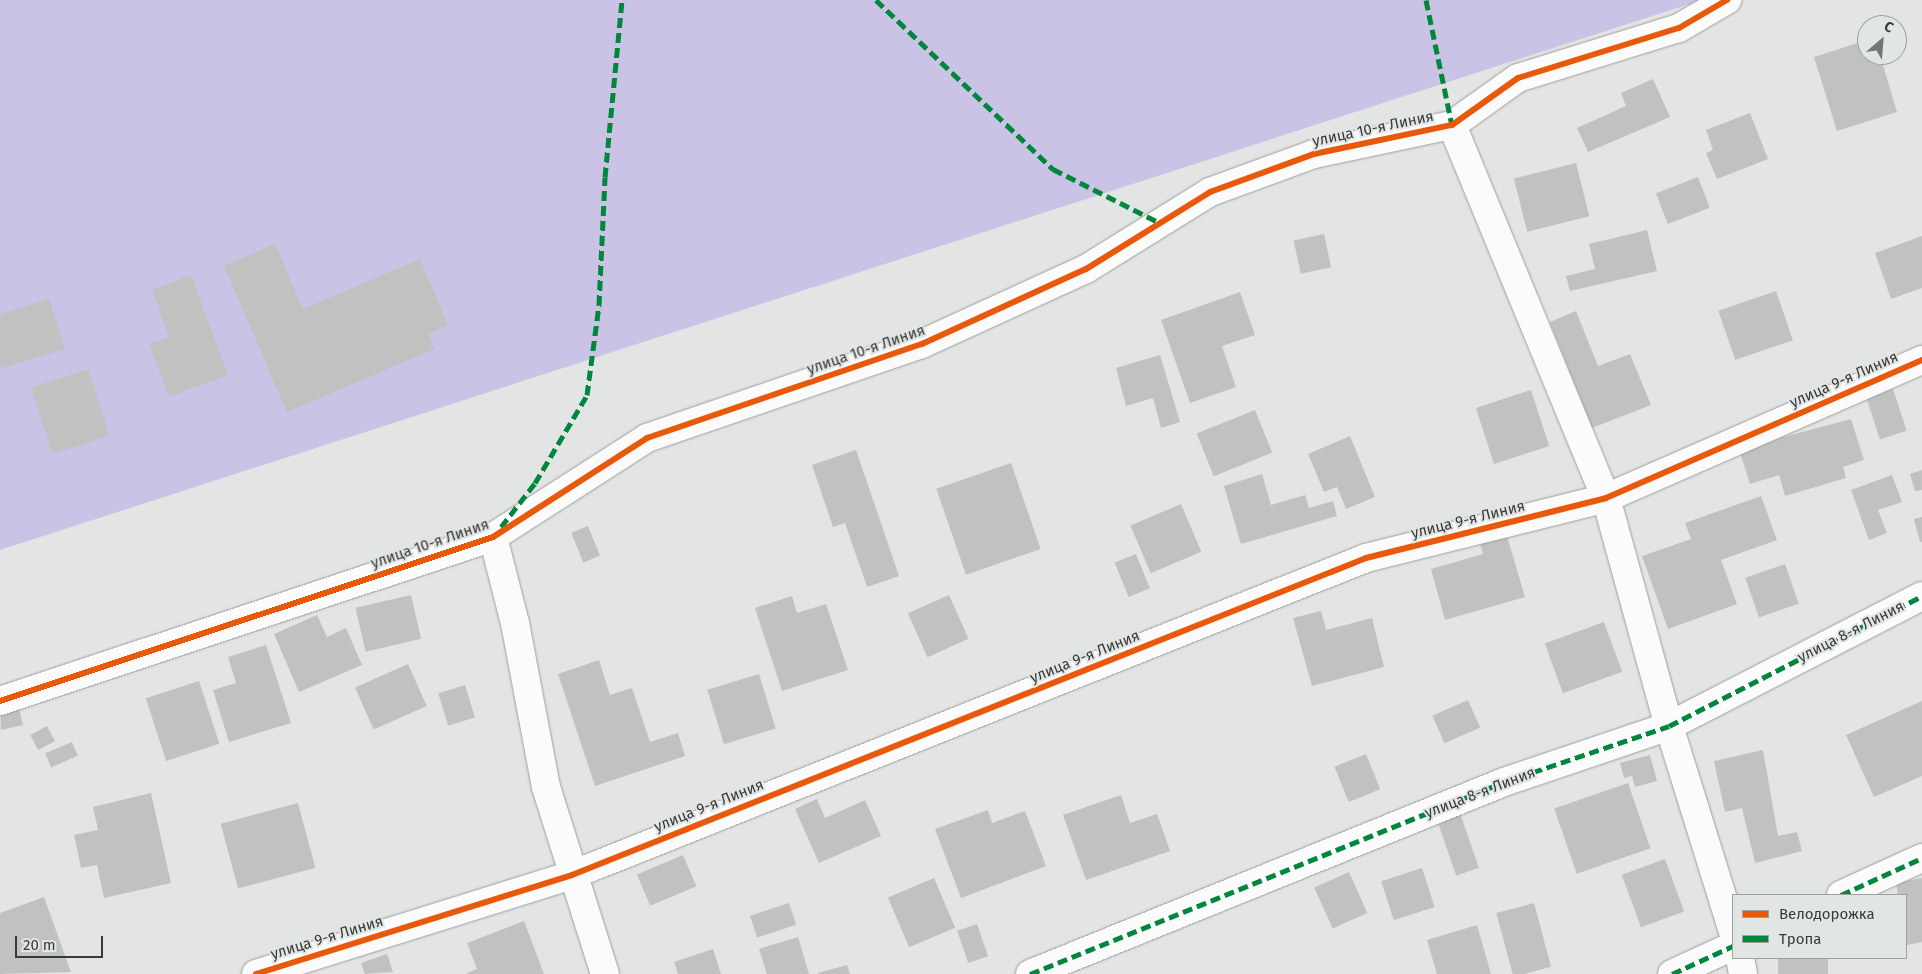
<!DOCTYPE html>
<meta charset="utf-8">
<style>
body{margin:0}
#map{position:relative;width:1922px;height:974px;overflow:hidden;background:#e2e5e4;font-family:"Fira Sans",sans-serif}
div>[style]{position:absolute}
.forest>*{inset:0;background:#cac3e5}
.building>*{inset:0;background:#c0c2c1;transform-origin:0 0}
.roads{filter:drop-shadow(0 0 1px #9d9f9e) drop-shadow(0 0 1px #9d9f9e)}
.minor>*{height:28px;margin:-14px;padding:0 14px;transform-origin:14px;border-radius:14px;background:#fbfbfb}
.quiet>*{height:5px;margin-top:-2.5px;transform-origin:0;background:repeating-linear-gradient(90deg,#00873e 0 10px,transparent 0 15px)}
.cycleway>*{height:6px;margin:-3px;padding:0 3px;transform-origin:3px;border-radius:3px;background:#e8590c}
span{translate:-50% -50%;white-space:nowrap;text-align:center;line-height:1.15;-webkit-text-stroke:4px #e1e6e4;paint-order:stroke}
.street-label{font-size:15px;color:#383939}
.legend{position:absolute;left:1732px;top:894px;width:175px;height:65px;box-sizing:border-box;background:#e1e6e4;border:1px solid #9da1a0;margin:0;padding:6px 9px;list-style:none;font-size:15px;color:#383939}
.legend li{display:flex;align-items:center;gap:10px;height:25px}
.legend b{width:25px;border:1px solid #9da1a0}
.north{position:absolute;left:1857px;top:15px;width:50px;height:50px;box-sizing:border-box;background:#e1e6e4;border:1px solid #9da1a0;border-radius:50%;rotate:27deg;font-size:14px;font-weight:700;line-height:20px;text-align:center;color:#383939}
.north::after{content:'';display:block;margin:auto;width:18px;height:22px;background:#747575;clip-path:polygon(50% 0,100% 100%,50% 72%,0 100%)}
.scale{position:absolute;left:15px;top:936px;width:88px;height:22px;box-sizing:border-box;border:2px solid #383939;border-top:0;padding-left:6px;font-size:15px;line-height:18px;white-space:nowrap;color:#383939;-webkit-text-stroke:4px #e1e6e4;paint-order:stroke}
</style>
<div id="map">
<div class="forest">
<div style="clip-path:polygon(0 0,1702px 0,0 550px)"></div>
</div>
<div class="building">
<div style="clip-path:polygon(1867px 40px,1867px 55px,1880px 55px,1897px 112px,1837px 131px,1814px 57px)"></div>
<div style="clip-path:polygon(1653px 79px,1670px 117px,1588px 152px,1577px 128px,1626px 106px,1621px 93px)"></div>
<div style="clip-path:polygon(1750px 113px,1768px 159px,1717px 179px,1706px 153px,1713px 150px,1706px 130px)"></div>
<div style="left:1576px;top:163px;width:55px;height:64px;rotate:76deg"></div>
<div style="left:1698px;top:177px;width:33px;height:45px;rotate:69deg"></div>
<div style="clip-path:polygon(1647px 230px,1657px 271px,1570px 291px,1566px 276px,1595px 269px,1589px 244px)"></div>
<div style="left:1324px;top:234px;width:34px;height:31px;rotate:78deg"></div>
<div style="clip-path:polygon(1922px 236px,1922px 288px,1891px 299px,1875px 253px)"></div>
<div style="clip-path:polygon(275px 244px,303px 309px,420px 259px,448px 325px,428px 334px,434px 349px,287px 412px,224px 266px)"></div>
<div style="clip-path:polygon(191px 275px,228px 375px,169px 397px,149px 344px,169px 337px,152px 290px)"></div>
<div style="left:1776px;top:291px;width:52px;height:61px;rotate:71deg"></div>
<div style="clip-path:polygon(1240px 292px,1255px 335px,1222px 346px,1236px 387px,1190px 403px,1161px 320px)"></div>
<div style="clip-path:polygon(49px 299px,65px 349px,0 369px,0 314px)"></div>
<div style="clip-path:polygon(1576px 311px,1598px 366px,1630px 354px,1651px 405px,1592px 428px,1550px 322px)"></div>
<div style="clip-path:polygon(1160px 355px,1180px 422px,1161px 428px,1153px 398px,1126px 406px,1116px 368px)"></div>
<div style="left:88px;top:369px;width:70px;height:60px;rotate:72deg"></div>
<div style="left:1893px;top:389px;width:44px;height:28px;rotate:72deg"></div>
<div style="left:1531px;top:390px;width:59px;height:58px;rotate:72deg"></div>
<div style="left:1255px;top:410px;width:46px;height:63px;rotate:68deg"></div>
<div style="clip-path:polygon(1851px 419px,1864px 460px,1843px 467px,1846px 478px,1785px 496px,1779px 475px,1750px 484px,1739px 449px)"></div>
<div style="clip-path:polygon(1350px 436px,1375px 497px,1346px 509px,1337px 487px,1324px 492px,1308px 454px)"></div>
<div style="clip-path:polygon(856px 450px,899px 576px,867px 587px,845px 523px,833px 527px,812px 465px)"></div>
<div style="left:1011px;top:463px;width:91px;height:79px;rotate:71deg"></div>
<div style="clip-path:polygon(1922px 470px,1922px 490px,1915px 491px,1910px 474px)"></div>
<div style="clip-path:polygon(1262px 474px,1271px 505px,1305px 495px,1309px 508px,1333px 501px,1337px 516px,1241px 544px,1224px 486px)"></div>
<div style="clip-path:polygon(1892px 475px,1902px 502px,1878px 510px,1887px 533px,1869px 540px,1851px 490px)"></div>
<div style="clip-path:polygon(1761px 496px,1777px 540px,1721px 560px,1737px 604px,1668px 629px,1642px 556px,1691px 539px,1685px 523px)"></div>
<div style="left:1181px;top:504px;width:52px;height:55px;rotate:67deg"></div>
<div style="clip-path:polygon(1922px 517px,1922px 542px,1920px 542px,1914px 519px)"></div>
<div style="left:588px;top:526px;width:32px;height:18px;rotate:68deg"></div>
<div style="clip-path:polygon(1507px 536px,1525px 597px,1445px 620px,1431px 569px,1483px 554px,1480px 544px)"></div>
<div style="left:1136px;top:554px;width:37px;height:23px;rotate:68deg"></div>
<div style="left:1785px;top:564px;width:42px;height:42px;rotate:71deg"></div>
<div style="left:411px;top:595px;width:45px;height:57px;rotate:77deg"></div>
<div style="left:949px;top:595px;width:48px;height:45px;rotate:66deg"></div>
<div style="clip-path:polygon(792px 596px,797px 613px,826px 604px,848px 670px,782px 691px,755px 608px)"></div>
<div style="clip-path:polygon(1321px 611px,1326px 630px,1372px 618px,1384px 667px,1312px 686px,1293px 618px)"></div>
<div style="clip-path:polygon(317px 615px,327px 637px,346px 628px,362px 665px,299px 692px,274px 634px)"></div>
<div style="left:1604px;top:622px;width:53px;height:63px;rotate:70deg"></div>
<div style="clip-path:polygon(266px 645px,291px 723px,229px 742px,213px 690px,236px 683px,228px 657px)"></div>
<div style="clip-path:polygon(599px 660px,610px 695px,632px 688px,650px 742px,678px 733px,685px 756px,595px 786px,558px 674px)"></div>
<div style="left:408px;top:664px;width:46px;height:58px;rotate:66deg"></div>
<div style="left:759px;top:674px;width:57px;height:54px;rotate:73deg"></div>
<div style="left:199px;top:681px;width:66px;height:56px;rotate:72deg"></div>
<div style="left:465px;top:685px;width:34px;height:28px;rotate:73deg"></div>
<div style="left:1468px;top:700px;width:30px;height:39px;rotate:66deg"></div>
<div style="clip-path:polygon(1922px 701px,1922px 776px,1874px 797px,1846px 735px)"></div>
<div style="clip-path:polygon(18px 704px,23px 725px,1px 730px,0 709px)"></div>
<div style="left:47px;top:726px;width:17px;height:19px;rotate:62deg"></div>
<div style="left:72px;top:742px;width:15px;height:29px;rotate:67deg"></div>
<div style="clip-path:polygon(1763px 750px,1778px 836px,1797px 832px,1802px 851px,1755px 863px,1742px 808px,1725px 812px,1714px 761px)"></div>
<div style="left:1366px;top:754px;width:38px;height:34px;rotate:68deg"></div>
<div style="clip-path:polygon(1650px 755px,1657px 781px,1635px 787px,1632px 776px,1624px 778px,1620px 763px)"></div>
<div style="left:1628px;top:783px;width:69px;height:78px;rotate:71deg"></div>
<div style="clip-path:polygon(151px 793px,171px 883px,104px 898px,97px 865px,81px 868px,74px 835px,98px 830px,93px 807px)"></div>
<div style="clip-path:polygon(1121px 795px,1130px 823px,1157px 814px,1170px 851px,1086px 880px,1063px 815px)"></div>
<div style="clip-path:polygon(817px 799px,825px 818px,865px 800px,881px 836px,819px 863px,795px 809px)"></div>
<div style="left:298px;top:803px;width:67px;height:80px;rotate:75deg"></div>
<div style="clip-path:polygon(988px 810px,992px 823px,1025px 811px,1046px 866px,961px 898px,935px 829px)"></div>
<div style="left:1460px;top:813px;width:58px;height:24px;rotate:71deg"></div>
<div style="left:683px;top:855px;width:34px;height:50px;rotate:67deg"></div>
<div style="left:1665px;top:859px;width:56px;height:46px;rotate:70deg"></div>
<div style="left:1422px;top:868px;width:41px;height:43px;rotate:72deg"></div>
<div style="left:1349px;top:872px;width:45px;height:38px;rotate:66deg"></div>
<div style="left:934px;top:878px;width:54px;height:50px;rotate:67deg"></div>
<div style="clip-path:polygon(1922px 878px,1922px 942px,1907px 945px,1906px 895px,1898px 895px,1896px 883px)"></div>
<div style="clip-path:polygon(44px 897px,71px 972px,0 974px,0 913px)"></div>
<div style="left:789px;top:903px;width:23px;height:41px;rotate:72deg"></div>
<div style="left:1534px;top:903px;width:66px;height:39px;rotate:75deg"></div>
<div style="clip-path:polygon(524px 921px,544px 974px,465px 974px,477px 969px,467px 943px)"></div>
<div style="left:977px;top:924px;width:34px;height:21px;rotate:71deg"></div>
<div style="clip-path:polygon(1477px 925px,1491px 974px,1437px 974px,1427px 940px)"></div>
<div style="clip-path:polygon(798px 937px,809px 974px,767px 974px,759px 949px)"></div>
<div style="clip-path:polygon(713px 949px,721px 974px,678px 974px,674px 962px)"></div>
<div style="clip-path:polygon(387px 954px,393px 972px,365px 974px,361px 963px)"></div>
<div style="left:1778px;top:958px;width:50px;height:16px"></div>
<div style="clip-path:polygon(847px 965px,850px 974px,818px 974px,818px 973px)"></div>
</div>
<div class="roads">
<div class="minor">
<div style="left:1452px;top:125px;width:404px;rotate:67.6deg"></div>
<div style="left:1606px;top:498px;width:237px;rotate:74.6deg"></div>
<div style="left:1669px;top:726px;width:215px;rotate:72.7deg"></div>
<div style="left:493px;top:537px;width:89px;rotate:75.7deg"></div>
<div style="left:515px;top:623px;width:167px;rotate:79.3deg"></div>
<div style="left:546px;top:787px;width:196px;rotate:72.5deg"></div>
<div style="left:0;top:701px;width:520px;rotate:-18.4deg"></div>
<div style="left:493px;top:537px;width:183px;rotate:-32.7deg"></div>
<div style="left:647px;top:438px;width:291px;rotate:-18.9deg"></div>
<div style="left:922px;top:344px;width:180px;rotate:-24.6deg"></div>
<div style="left:1086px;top:269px;width:146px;rotate:-31.8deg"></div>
<div style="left:1210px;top:192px;width:111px;rotate:-20.1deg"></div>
<div style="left:1314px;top:154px;width:141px;rotate:-11.9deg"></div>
<div style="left:1452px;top:125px;width:81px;rotate:-35.5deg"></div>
<div style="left:1518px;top:78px;width:169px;rotate:-17.3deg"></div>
<div style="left:1679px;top:28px;width:56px;rotate:-30.3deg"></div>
<div style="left:1841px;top:895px;width:89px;rotate:-24.6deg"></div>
<div style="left:1740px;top:958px;width:16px;rotate:79deg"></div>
<div style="left:256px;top:974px;width:331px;rotate:-17.4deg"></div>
<div style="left:572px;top:875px;width:855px;rotate:-21.76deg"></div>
<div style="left:1366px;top:558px;width:247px;rotate:-14deg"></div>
<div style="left:1606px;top:498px;width:345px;rotate:-23.6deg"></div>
<div style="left:1030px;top:974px;width:511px;rotate:-22.05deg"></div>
<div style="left:1504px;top:782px;width:174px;rotate:-18.7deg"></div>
<div style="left:1669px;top:726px;width:284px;rotate:-27.2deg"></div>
<div style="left:1672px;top:974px;width:67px;rotate:-24.7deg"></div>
</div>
</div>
<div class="quiet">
<div style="left:876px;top:0;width:245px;rotate:43.7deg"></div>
<div style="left:1053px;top:169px;width:120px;rotate:26.8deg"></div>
<div style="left:1426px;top:0;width:128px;rotate:78.3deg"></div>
<div style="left:501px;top:527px;width:56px;rotate:-52.3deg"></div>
<div style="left:535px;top:483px;width:102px;rotate:-59.4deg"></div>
<div style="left:587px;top:395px;width:91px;rotate:-82.4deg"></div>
<div style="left:599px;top:305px;width:128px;rotate:-87.3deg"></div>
<div style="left:605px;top:177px;width:178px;rotate:-84.5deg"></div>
<div style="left:1841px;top:895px;width:89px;rotate:-24.6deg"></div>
<div style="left:1030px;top:974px;width:511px;rotate:-22.05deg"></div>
<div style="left:1504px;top:782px;width:174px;rotate:-18.7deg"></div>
<div style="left:1669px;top:726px;width:284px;rotate:-27.2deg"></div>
<div style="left:1672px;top:974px;width:67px;rotate:-24.7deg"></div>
</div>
<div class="cycleway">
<div style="left:0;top:701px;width:520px;rotate:-18.4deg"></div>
<div style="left:493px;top:537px;width:183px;rotate:-32.7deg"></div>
<div style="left:647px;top:438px;width:291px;rotate:-18.9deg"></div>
<div style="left:922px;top:344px;width:180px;rotate:-24.6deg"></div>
<div style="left:1086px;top:269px;width:146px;rotate:-31.8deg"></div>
<div style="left:1210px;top:192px;width:111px;rotate:-20.1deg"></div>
<div style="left:1314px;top:154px;width:141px;rotate:-11.9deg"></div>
<div style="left:1452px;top:125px;width:81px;rotate:-35.5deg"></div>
<div style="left:1518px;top:78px;width:169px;rotate:-17.3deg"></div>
<div style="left:1679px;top:28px;width:56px;rotate:-30.3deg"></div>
<div style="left:256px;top:974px;width:331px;rotate:-17.4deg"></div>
<div style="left:572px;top:875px;width:855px;rotate:-21.76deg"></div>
<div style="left:1366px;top:558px;width:247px;rotate:-14deg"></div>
<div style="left:1606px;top:498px;width:345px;rotate:-23.6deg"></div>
</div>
<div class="street-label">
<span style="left:1373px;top:129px;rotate:-12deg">улица 10-я Линия</span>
<span style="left:866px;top:350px;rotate:-19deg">улица 10-я Линия</span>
<span style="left:1844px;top:380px;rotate:-24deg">улица 9-я Линия</span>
<span style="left:1468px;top:520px;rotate:-14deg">улица 9-я Линия</span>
<span style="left:430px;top:544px;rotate:-19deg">улица 10-я Линия</span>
<span style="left:1851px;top:632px;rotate:-27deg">улица 8-я Линия</span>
<span style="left:1085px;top:657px;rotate:-22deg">улица 9-я Линия</span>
<span style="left:1480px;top:793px;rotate:-21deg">улица 8-я Линия</span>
<span style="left:709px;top:806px;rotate:-22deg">улица 9-я Линия</span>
<span style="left:327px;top:938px;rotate:-17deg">улица 9-я Линия</span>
</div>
<ul class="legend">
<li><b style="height:6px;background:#e8590c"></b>Велодорожка</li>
<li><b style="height:6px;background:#00873e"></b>Тропа</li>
</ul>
<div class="north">С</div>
<div class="scale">20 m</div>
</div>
